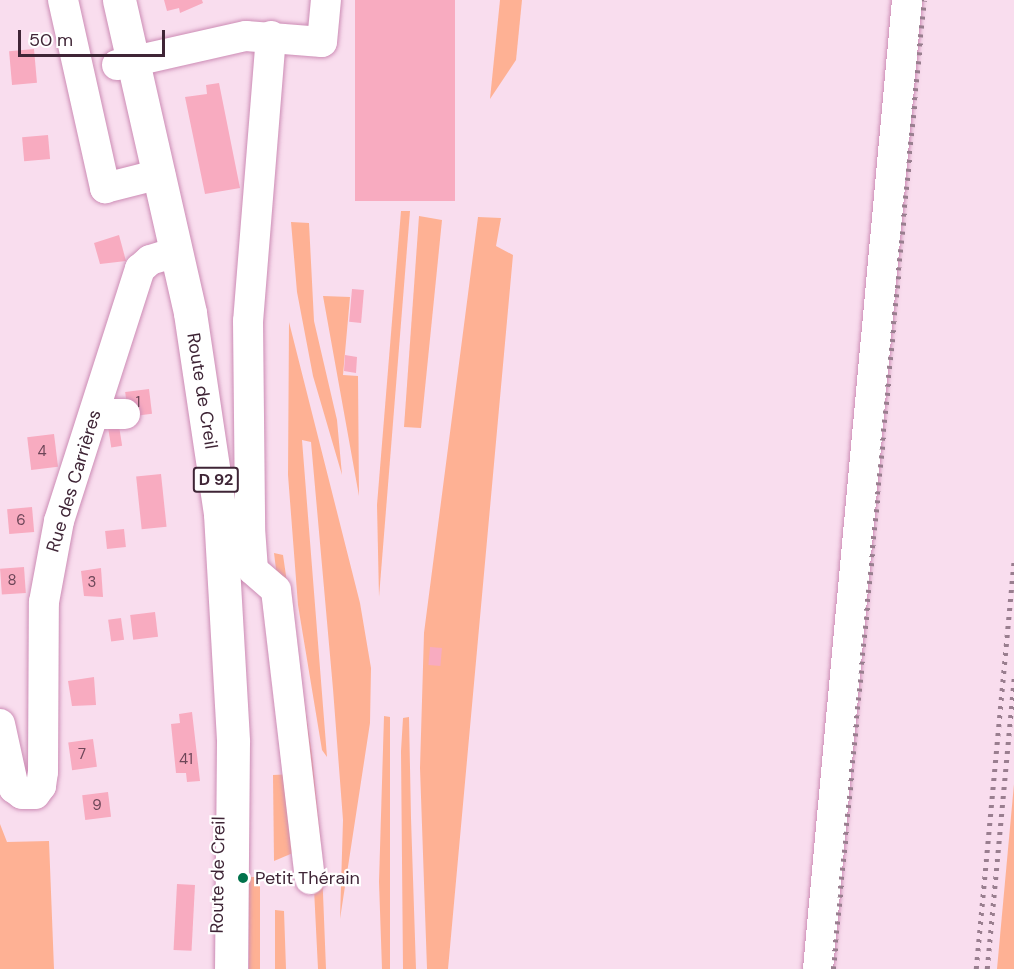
<!DOCTYPE html>
<meta charset="utf-8">
<style>
body{margin:0}
#map{position:relative;width:1014px;height:969px;overflow:hidden;background:#f9ddee;font-family:"DM Sans",sans-serif}
div>[style]{position:absolute}
.green>*{inset:0;background:#feb194;transform-origin:0 0}
.building>*{inset:0;background:#f8abc0;transform-origin:0 0}
.roads{filter:drop-shadow(0 0 2px #cc8cb5) drop-shadow(0 0 2px #cc8cb5)}
.minor>*{height:30px;margin:-15px;padding:0 15px;transform-origin:15px;border-radius:15px;background:#fff}
.major>*{height:33px;margin:-16.5px;padding:0 16.5px;transform-origin:16.5px;border-radius:16.5px;background:#fff}
.rail>*{height:4.5px;margin-top:-2.25px;transform-origin:0;background:repeating-linear-gradient(90deg,#997e8f 0 3px,transparent 0 9px)}
.dots>*{width:16px;height:16px;translate:-50% -50%;box-sizing:border-box;border:3px solid #fff;border-radius:50%}
span{translate:-50% -50%;white-space:nowrap;text-align:center;line-height:1.15;-webkit-text-stroke:4.5px #fff;paint-order:stroke}
.number-label{font-size:15px;color:#6d4658}
.number-label span{-webkit-text-stroke-width:0}
.shield-label span{padding:2px 4px;background:#fff;border:2px solid;border-radius:4px;-webkit-text-stroke-width:0}
.shield-label{font-size:16px;color:#3f2536;font-weight:700}
.street-label{font-size:18px;color:#3f2536}
.poi-label{font-size:18px;color:#3f2536}
.left{translate:0 -50%;text-align:left}
.scale{position:absolute;left:18px;top:30px;width:147px;height:27px;box-sizing:border-box;border:3px solid #3f2536;border-top:0;padding-left:8px;font-size:18px;line-height:21px;white-space:nowrap;color:#3f2536;-webkit-text-stroke:4px #fff;paint-order:stroke}
</style>
<div id="map">
<div class="green">
<div style="clip-path:polygon(500px 0,522px 0,516px 60px,490px 99px)"></div>
<div style="clip-path:polygon(401px 211px,410px 211px,379px 597px,377px 505px)"></div>
<div style="clip-path:polygon(419px 216px,442px 220px,421px 428px,404px 427px)"></div>
<div style="clip-path:polygon(478px 217px,501px 218px,496px 246px,513px 255px,448px 969px,427px 969px,420px 768px,424px 633px)"></div>
<div style="clip-path:polygon(291px 222px,309px 223px,314px 321px,337px 420px,342px 475px,313px 376px,297px 292px)"></div>
<div style="clip-path:polygon(323px 296px,350px 297px,343px 375px,358px 376px,359px 496px)"></div>
<div style="clip-path:polygon(289px 322px,360px 603px,371px 668px,370px 723px,340px 919px,343px 820px,333px 689px,311px 442px,302px 440px,327px 757px,322px 750px,298px 605px,288px 475px)"></div>
<div style="clip-path:polygon(274px 553px,283px 555px,312px 755px,321px 843px,326px 969px,318px 969px,313px 869px)"></div>
<div style="clip-path:polygon(384px 716px,390px 717px,390px 969px,382px 969px,379px 882px)"></div>
<div style="clip-path:polygon(409px 717px,411px 818px,416px 969px,403px 969px,401px 751px,403px 718px)"></div>
<div style="clip-path:polygon(294px 774px,300px 850px,274px 861px,273px 775px)"></div>
<div style="clip-path:polygon(1014px 784px,1014px 969px,997px 969px)"></div>
<div style="clip-path:polygon(0 824px,7px 842px,49px 841px,54px 969px,0 969px)"></div>
<div style="left:260px;top:877px;width:92px;height:11px;rotate:90deg"></div>
<div style="clip-path:polygon(275px 910px,284px 911px,286px 969px,275px 969px)"></div>
</div>
<div class="building">
<div style="clip-path:polygon(164px 0,202px 0,203px 3px,180px 13px,179px 8px,167px 11px)"></div>
<div style="left:355px;top:0;width:100px;height:201px"></div>
<div style="left:34px;top:49px;width:34px;height:25px;rotate:85deg"></div>
<div style="clip-path:polygon(219px 83px,240px 188px,205px 194px,185px 97px,207px 94px,206px 85px)"></div>
<div style="left:48px;top:135px;width:24px;height:26px;rotate:85deg"></div>
<div style="clip-path:polygon(119px 235px,126px 261px,100px 264px,94px 243px)"></div>
<div style="left:352px;top:289px;width:12px;height:33px;rotate:5deg"></div>
<div style="clip-path:polygon(345px 355px,357px 357px,356px 373px,344px 371px)"></div>
<div style="left:149px;top:389px;width:25px;height:24px;rotate:83deg"></div>
<div style="left:119px;top:426px;width:20px;height:11px;rotate:81deg"></div>
<div style="left:54px;top:434px;width:33px;height:27px;rotate:83deg"></div>
<div style="left:161px;top:474px;width:53px;height:25px;rotate:84deg"></div>
<div style="left:32px;top:507px;width:25px;height:25px;rotate:85deg"></div>
<div style="left:124px;top:529px;width:18px;height:19px;rotate:84deg"></div>
<div style="left:24px;top:567px;width:26px;height:24px;rotate:86deg"></div>
<div style="clip-path:polygon(101px 568px,103px 597px,84px 596px,81px 571px)"></div>
<div style="left:155px;top:612px;width:25px;height:25px;rotate:83deg"></div>
<div style="left:121px;top:618px;width:22px;height:13px;rotate:82deg"></div>
<div style="left:430px;top:647px;width:12px;height:18px;rotate:5deg"></div>
<div style="clip-path:polygon(94px 677px,96px 705px,72px 706px,68px 681px)"></div>
<div style="clip-path:polygon(192px 712px,200px 781px,187px 782px,186px 773px,176px 773px,171px 724px,180px 723px,179px 714px)"></div>
<div style="left:93px;top:739px;width:28px;height:25px;rotate:82deg"></div>
<div style="left:108px;top:792px;width:25px;height:26px;rotate:83deg"></div>
<div style="left:177px;top:884px;width:18px;height:66px;rotate:3deg"></div>
</div>
<div class="roads">
<div class="minor">
<div style="left:63px;top:0;width:193px;rotate:77.4deg"></div>
<div style="left:105px;top:188px;width:57px;rotate:-14.3deg"></div>
<div style="left:271px;top:36px;width:286px;rotate:94.6deg"></div>
<div style="left:248px;top:321px;width:207px;rotate:89.4deg"></div>
<div style="left:250px;top:528px;width:42px;rotate:85.9deg"></div>
<div style="left:253px;top:570px;width:30px;rotate:41deg"></div>
<div style="left:276px;top:590px;width:291px;rotate:83.3deg"></div>
<div style="left:117px;top:65px;width:132px;rotate:-12.7deg"></div>
<div style="left:246px;top:36px;width:76px;rotate:4.5deg"></div>
<div style="left:322px;top:42px;width:42px;rotate:-84.6deg"></div>
<div style="left:95px;top:414px;width:30px"></div>
<div style="left:0;top:724px;width:66px;rotate:77.7deg"></div>
<div style="left:14px;top:788px;width:10px;rotate:37deg"></div>
<div style="left:22px;top:794px;width:13px"></div>
<div style="left:35px;top:794px;width:10px;rotate:-53deg"></div>
<div style="left:41px;top:786px;width:14px;rotate:-82deg"></div>
<div style="left:43px;top:772px;width:170px;rotate:-89.7deg"></div>
<div style="left:44px;top:602px;width:82px;rotate:-79.5deg"></div>
<div style="left:59px;top:521px;width:265px;rotate:-72.2deg"></div>
<div style="left:140px;top:269px;width:13px;rotate:-42deg"></div>
<div style="left:150px;top:260px;width:28px;rotate:-17deg"></div>
<div style="left:818px;top:969px;width:973px;rotate:-84.75deg"></div>
</div>
<div class="major">
<div style="left:119px;top:0;width:321px;rotate:77.2deg"></div>
<div style="left:190px;top:313px;width:203px;rotate:81.5deg"></div>
<div style="left:220px;top:514px;width:228px;rotate:86.7deg"></div>
<div style="left:233px;top:742px;width:227px;rotate:90.5deg"></div>
</div>
</div>
<div class="rail">
<div style="left:833px;top:969px;width:973px;rotate:-84.64deg"></div>
<div style="left:976px;top:969px;width:412px;rotate:-84.7deg"></div>
<div style="left:987px;top:969px;width:293px;rotate:-84.7deg"></div>
</div>
<div class="dots">
<div style="left:243px;top:878px;background:#01724b"></div>
</div>
<div class="number-label">
<span style="left:138px;top:403px">1</span>
<span style="left:42px;top:452px">4</span>
<span style="left:21px;top:521px">6</span>
<span style="left:12px;top:581px">8</span>
<span style="left:92px;top:583px">3</span>
<span style="left:82px;top:755px">7</span>
<span style="left:186px;top:760px">41</span>
<span style="left:97px;top:806px">9</span>
</div>
<div class="shield-label">
<span style="left:216px;top:480px">D 92</span>
</div>
<div class="street-label">
<span style="left:202px;top:391px;rotate:81deg">Route de Creil</span>
<span style="left:74px;top:481px;rotate:-73deg">Rue des Carrières</span>
<span style="left:218px;top:875px;rotate:-89deg">Route de Creil</span>
</div>
<div class="poi-label">
<span class="left" style="left:255px;top:878px">Petit Thérain</span>
</div>
<div class="scale">50 m</div>
</div>
